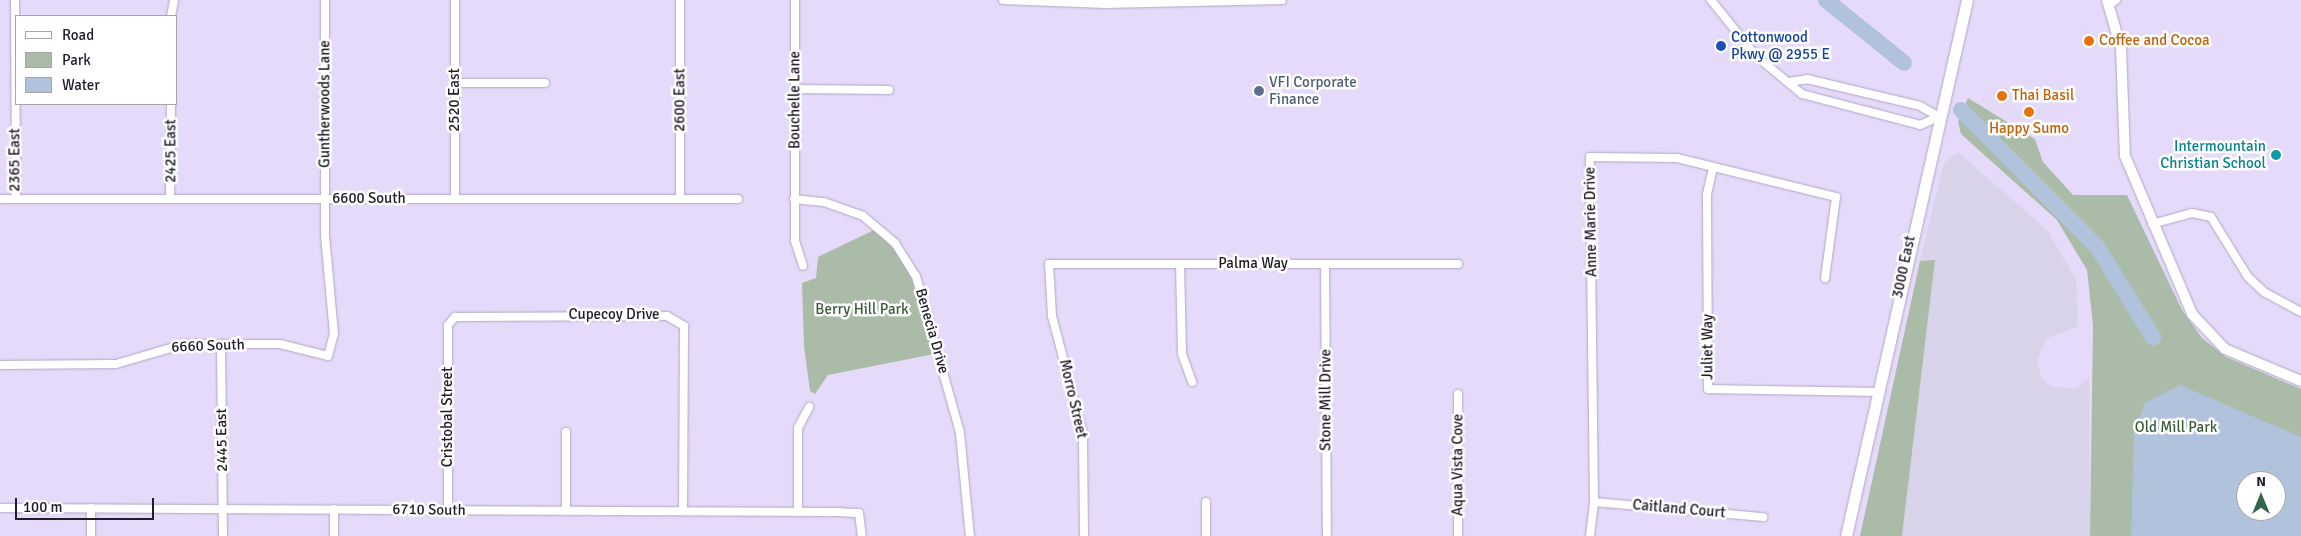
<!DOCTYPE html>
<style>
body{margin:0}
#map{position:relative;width:2301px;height:536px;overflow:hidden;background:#e6dafa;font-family:Signika,sans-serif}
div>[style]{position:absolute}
.industrial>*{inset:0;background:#d8d3e8}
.green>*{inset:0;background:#aabba8}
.water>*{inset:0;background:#b1c2dd}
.river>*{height:16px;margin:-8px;padding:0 8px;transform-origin:8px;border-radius:8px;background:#b1c2dd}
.roads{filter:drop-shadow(0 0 1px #b1a6c5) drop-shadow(0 0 1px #b1a6c5)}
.minor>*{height:8px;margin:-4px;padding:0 4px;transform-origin:4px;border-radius:4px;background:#fff}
.tertiary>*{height:10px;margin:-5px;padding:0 5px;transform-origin:5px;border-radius:5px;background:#fff}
.secondary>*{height:11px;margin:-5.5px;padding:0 5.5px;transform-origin:5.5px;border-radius:5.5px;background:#fff}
.dots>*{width:14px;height:14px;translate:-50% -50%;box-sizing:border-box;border:2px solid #fff;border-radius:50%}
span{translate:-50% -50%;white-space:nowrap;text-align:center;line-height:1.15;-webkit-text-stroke:5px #fff;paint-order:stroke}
.transit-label{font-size:15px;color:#164399}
.left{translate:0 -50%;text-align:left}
.food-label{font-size:15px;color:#c56008}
.service-label{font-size:15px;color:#4e5e75}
.street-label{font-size:15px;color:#211c28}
.culture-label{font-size:15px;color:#0d838f}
.right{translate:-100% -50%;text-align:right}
.park-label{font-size:15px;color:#395c37}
.legend{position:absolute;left:15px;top:15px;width:162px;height:90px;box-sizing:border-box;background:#fff;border:1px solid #a6a4a9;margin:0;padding:6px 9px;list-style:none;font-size:15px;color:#211c28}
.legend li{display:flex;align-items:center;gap:10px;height:25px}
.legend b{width:25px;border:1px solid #a6a4a9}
.north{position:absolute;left:2236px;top:471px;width:50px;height:50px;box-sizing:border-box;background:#fff;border:1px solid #a6a4a9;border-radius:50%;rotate:0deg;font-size:14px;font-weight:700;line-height:20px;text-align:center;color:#211c28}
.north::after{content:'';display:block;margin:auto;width:18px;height:22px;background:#2f664d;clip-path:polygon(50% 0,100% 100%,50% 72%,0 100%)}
.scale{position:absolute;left:15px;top:498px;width:139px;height:22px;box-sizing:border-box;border:2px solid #211c28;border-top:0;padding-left:6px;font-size:15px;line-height:18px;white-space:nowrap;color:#211c28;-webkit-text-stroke:4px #fff;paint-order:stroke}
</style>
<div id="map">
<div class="industrial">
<div style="clip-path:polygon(1958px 152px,2048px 231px,2076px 280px,2078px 326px,2046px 339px,2037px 360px,2042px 380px,2053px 387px,2076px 388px,2089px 378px,2090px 536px,1902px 536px,1935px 260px,1920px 261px,1944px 163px)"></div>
</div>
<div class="green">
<div style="clip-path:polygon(evenodd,1968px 98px,2035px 139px,2043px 162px,2073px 195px,2127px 195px,2182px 310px,2202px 338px,2226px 357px,2301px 389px,2301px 536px,2090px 536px,2093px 325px,2087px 270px,2057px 220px,1961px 134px,1958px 122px,1968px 98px,2246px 481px,2276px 481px,2276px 511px,2246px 511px,2246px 481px)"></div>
<div style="clip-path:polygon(874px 230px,897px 252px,911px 277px,934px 354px,828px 375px,815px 394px,810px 391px,804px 346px,802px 283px,816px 278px,818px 257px)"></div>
<div style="clip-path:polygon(1935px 260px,1902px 536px,1860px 536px,1920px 261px)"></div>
</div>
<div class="water">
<div style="clip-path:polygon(evenodd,2180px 385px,2301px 437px,2301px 536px,2131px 536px,2134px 434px,2145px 403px,2180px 385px,2246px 481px,2276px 481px,2276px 511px,2246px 511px,2246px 481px)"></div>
</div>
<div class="river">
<div style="left:1826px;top:0;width:100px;rotate:38.9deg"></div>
<div style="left:1961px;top:110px;width:194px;rotate:45.2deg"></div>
<div style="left:2098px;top:248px;width:105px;rotate:58.3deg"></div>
</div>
<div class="roads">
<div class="minor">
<div style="left:15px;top:0;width:199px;rotate:89.7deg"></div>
<div style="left:455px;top:0;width:199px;rotate:90deg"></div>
<div style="left:795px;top:0;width:241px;rotate:90deg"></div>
<div style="left:795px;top:241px;width:26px;rotate:72deg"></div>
<div style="left:1003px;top:0;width:102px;rotate:2.2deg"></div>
<div style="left:1105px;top:4px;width:177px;rotate:-1.3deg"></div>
<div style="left:1711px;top:0;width:70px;rotate:51.3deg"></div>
<div style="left:1755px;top:55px;width:61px;rotate:39.7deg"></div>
<div style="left:1802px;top:94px;width:122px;rotate:14.7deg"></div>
<div style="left:1920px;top:125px;width:21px;rotate:-23deg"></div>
<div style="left:2109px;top:5px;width:9px;rotate:-36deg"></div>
<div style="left:171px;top:16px;width:16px;rotate:-79deg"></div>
<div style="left:1789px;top:82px;width:18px;rotate:-9deg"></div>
<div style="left:1807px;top:79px;width:116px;rotate:13.4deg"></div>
<div style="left:1920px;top:106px;width:22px;rotate:30deg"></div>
<div style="left:455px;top:83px;width:90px"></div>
<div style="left:795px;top:89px;width:94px;rotate:0.6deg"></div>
<div style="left:1713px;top:168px;width:28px;rotate:103deg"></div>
<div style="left:1707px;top:195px;width:194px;rotate:89.7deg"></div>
<div style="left:1708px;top:389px;width:168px;rotate:1deg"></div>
<div style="left:0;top:199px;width:738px"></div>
<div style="left:170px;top:199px;width:95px;rotate:-89.4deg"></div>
<div style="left:680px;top:199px;width:199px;rotate:-90deg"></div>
<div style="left:794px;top:199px;width:30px;rotate:6deg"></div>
<div style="left:824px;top:202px;width:41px;rotate:19.7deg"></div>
<div style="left:863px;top:216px;width:42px;rotate:40.2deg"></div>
<div style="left:895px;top:243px;width:39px;rotate:58deg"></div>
<div style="left:916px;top:276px;width:163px;rotate:74.3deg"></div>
<div style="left:960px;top:433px;width:103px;rotate:84.5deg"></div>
<div style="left:2152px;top:224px;width:41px;rotate:-15.4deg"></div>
<div style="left:2192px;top:213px;width:19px;rotate:12deg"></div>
<div style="left:2211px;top:217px;width:70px;rotate:58.3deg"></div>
<div style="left:2248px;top:277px;width:22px;rotate:43deg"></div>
<div style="left:2264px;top:292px;width:42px;rotate:28.4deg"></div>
<div style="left:1180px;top:264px;width:90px;rotate:88.7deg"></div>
<div style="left:1182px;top:354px;width:30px;rotate:70deg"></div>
<div style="left:1325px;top:264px;width:272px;rotate:89.6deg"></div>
<div style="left:221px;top:345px;width:191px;rotate:89.4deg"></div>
<div style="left:0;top:365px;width:116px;rotate:-0.5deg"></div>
<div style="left:116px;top:364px;width:72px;rotate:-16.2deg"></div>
<div style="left:185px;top:344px;width:95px"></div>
<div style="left:280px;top:344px;width:49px;rotate:14deg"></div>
<div style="left:328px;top:356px;width:23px;rotate:-75deg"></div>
<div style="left:334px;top:334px;width:98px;rotate:-95.2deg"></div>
<div style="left:325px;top:236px;width:236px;rotate:-90deg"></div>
<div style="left:1458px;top:394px;width:142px;rotate:90deg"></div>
<div style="left:566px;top:432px;width:79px;rotate:90deg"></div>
<div style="left:1594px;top:502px;width:170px;rotate:5.1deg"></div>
<div style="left:0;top:508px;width:837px;rotate:0.27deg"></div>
<div style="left:837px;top:512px;width:22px;rotate:3deg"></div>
<div style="left:859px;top:513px;width:23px;rotate:83deg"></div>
<div style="left:448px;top:509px;width:184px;rotate:-90deg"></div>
<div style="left:448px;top:325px;width:11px;rotate:-49deg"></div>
<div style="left:455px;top:317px;width:212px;rotate:-0.3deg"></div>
<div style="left:667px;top:316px;width:20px;rotate:30deg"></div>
<div style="left:684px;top:326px;width:185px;rotate:90.3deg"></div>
<div style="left:798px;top:512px;width:84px;rotate:-90deg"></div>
<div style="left:798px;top:428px;width:24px;rotate:-62deg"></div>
<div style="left:91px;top:536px;width:28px;rotate:-90deg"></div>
<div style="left:334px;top:536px;width:27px;rotate:-90deg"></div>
<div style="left:1084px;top:536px;width:102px;rotate:-90.6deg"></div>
<div style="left:1083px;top:434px;width:122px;rotate:-104.7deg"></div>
<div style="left:1052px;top:316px;width:52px;rotate:-93.3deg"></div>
<div style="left:1049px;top:264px;width:409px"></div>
<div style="left:1206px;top:536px;width:34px;rotate:-90deg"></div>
<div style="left:1590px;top:536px;width:34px;rotate:-83deg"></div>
<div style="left:1594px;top:502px;width:345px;rotate:-90.7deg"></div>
<div style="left:1590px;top:157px;width:87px;rotate:0.7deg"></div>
<div style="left:1677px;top:158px;width:164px;rotate:13.8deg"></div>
<div style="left:1836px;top:197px;width:82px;rotate:97.7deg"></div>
</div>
<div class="tertiary">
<div style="left:2107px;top:0;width:50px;rotate:73.7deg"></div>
<div style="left:2121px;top:48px;width:108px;rotate:87.9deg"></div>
<div style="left:2125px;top:156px;width:172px;rotate:67deg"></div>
<div style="left:2192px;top:314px;width:48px;rotate:46.7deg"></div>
<div style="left:2225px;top:349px;width:82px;rotate:22.8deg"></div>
</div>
<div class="secondary">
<div style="left:1846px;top:536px;width:549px;rotate:-77.28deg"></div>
</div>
</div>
<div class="dots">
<div style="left:2089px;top:41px;background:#e8710a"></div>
<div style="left:1721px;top:46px;background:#1a4fb4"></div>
<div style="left:1259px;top:91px;background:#5c6f8a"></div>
<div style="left:2002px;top:96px;background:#e8710a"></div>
<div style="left:2029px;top:112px;background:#e8710a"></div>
<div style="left:2276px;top:155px;background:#0f9aa8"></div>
</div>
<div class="transit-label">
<span class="left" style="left:1731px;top:46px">Cottonwood<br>Pkwy @ 2955 E</span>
</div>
<div class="food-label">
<span class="left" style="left:2099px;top:41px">Coffee and Cocoa</span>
<span class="left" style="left:2012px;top:96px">Thai Basil</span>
<span style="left:2029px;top:129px">Happy Sumo</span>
</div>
<div class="service-label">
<span class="left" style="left:1269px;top:91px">VFI Corporate<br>Finance</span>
</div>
<div class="street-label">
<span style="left:455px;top:100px;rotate:-90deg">2520 East</span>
<span style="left:680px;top:100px;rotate:-90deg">2600 East</span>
<span style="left:795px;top:100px;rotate:-90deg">Bouchelle Lane</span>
<span style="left:325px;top:104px;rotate:-90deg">Guntherwoods Lane</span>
<span style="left:171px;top:151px;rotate:-90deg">2425 East</span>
<span style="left:15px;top:160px;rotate:-90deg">2365 East</span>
<span style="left:369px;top:199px">6600 South</span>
<span style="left:1591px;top:222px;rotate:-91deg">Anne Marie Drive</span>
<span style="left:1253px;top:264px">Palma Way</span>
<span style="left:1904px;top:267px;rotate:-78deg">3000 East</span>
<span style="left:614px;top:315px">Cupecoy Drive</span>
<span style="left:932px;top:331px;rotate:74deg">Benecia Drive</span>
<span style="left:208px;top:346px;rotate:-2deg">6660 South</span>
<span style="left:1708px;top:347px;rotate:-90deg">Juliet Way</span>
<span style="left:1073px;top:399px;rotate:77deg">Morro Street</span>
<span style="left:1326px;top:400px;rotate:-90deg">Stone Mill Drive</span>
<span style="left:448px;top:417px;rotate:-90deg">Cristobal Street</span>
<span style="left:222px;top:440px;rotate:-91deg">2445 East</span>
<span style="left:1458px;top:465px;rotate:-90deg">Aqua Vista Cove</span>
<span style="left:1679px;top:509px;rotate:5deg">Caitland Court</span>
<span style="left:429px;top:510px;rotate:1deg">6710 South</span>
</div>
<div class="culture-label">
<span class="right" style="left:2266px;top:155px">Intermountain<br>Christian School</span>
</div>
<div class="park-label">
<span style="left:862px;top:310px">Berry Hill Park</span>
<span style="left:2176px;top:428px">Old Mill Park</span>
</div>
<ul class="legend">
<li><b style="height:6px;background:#fff"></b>Road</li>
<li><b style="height:14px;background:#aabba8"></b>Park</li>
<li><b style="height:14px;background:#b1c2dd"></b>Water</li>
</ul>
<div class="north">N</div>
<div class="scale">100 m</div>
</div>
